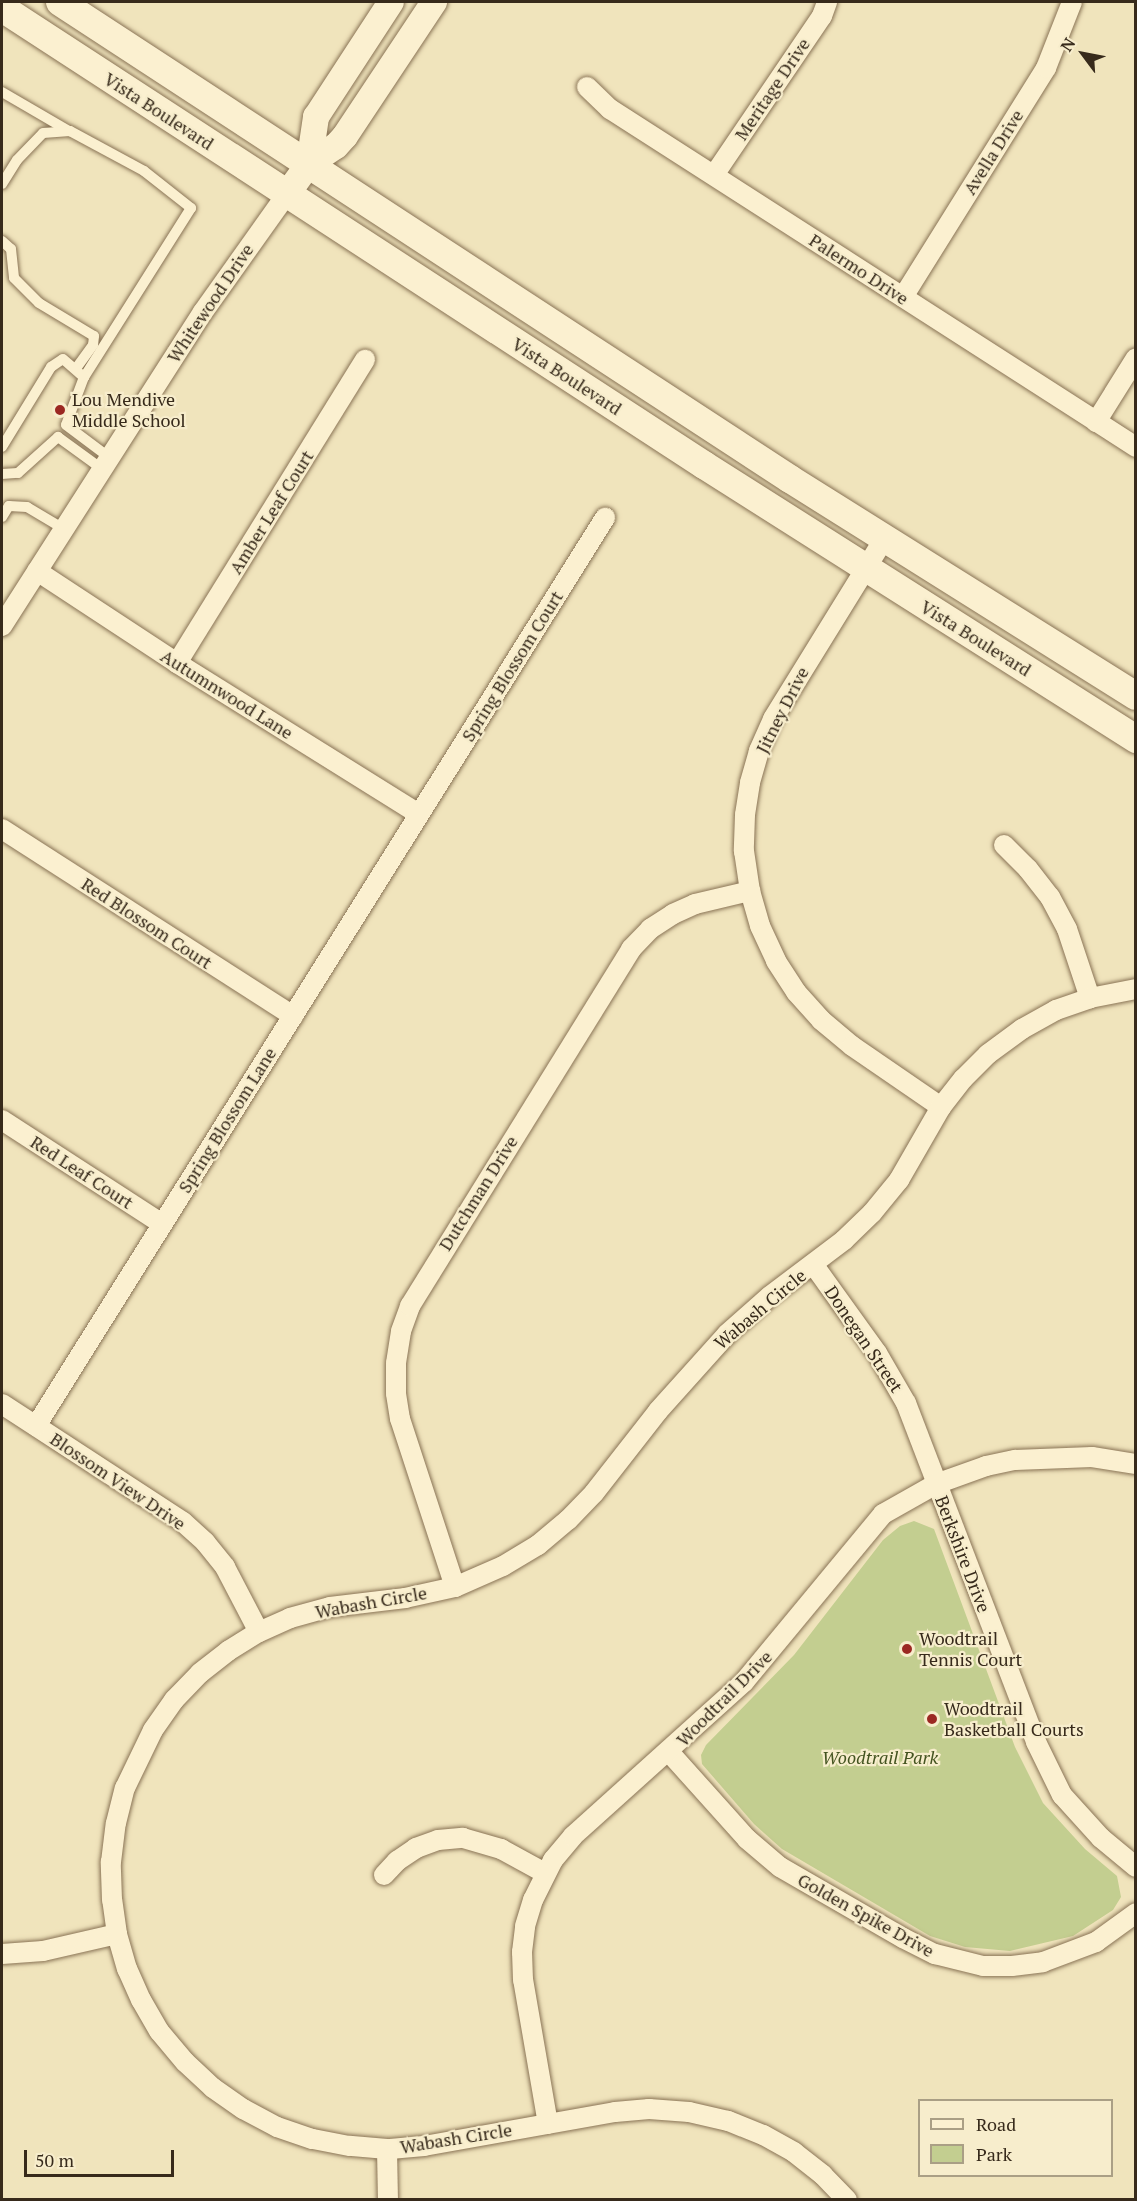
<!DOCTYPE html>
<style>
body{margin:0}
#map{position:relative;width:1137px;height:2201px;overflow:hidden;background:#f0e4bc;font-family:"PT Serif",serif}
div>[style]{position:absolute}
.green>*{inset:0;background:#c3ce90}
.roads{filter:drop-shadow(0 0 2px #897355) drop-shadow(0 0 2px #897355)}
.service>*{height:10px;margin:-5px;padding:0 5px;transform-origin:5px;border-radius:5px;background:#fbf0d0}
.minor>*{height:20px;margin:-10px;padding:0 10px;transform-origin:10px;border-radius:10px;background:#fbf0d0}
.tertiary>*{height:26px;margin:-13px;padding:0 13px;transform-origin:13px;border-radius:13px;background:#fbf0d0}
.secondary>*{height:28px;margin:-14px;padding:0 14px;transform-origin:14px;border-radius:14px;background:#fbf0d0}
.dots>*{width:16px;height:16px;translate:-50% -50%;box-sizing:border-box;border:3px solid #f7edcc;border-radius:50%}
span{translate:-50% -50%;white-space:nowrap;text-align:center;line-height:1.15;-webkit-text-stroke:4.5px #f7edcc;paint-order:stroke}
.street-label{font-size:18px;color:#372a1b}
.poi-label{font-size:18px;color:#372a1b}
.left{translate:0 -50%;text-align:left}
.park-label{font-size:18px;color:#445420;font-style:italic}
.frame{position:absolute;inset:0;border:3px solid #372a1b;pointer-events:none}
.legend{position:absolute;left:918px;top:2099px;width:195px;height:78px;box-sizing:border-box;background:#f7edcc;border:2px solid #aa9f85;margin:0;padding:8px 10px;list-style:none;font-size:18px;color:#372a1b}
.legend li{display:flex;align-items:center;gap:12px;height:30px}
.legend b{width:30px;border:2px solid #aa9f85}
.north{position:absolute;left:1053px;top:24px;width:60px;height:60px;-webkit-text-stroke:4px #f7edcc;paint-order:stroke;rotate:302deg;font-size:16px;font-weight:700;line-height:24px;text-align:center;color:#372a1b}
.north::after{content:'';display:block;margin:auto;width:21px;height:27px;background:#372a1b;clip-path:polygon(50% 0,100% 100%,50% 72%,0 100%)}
.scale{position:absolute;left:24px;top:2150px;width:150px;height:27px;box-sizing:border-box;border:3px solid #372a1b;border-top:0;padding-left:8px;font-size:18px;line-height:21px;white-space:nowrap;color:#372a1b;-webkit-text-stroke:4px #f7edcc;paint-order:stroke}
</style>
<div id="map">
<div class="green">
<div style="clip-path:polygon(914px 1521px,934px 1529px,1015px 1747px,1043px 1803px,1085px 1849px,1117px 1876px,1121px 1897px,1113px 1910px,1073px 1936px,1010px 1951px,965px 1947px,930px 1936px,782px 1849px,754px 1824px,702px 1764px,701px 1755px,706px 1745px,794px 1655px,883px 1540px,900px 1526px)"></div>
</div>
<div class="roads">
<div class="service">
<div style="left:2px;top:92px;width:78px;rotate:30.2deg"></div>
<div style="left:2px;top:184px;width:28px;rotate:-58deg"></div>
<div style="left:17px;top:160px;width:37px;rotate:-46deg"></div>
<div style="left:43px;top:133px;width:27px;rotate:-4deg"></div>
<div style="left:70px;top:131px;width:84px;rotate:28.4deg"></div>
<div style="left:144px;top:171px;width:60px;rotate:38.2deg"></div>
<div style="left:191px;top:208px;width:200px;rotate:122.3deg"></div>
<div style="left:2px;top:241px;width:12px;rotate:42deg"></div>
<div style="left:11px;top:249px;width:29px;rotate:84deg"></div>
<div style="left:14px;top:278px;width:35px;rotate:45deg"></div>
<div style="left:39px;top:303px;width:64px;rotate:31deg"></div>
<div style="left:94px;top:336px;width:9px;rotate:96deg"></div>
<div style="left:93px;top:345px;width:29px;rotate:126deg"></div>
<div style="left:2px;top:447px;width:94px;rotate:-58.5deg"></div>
<div style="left:51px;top:367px;width:14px;rotate:-34deg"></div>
<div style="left:63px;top:359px;width:28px;rotate:41deg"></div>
<div style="left:84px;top:377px;width:51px;rotate:110.6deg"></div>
<div style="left:66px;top:425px;width:55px;rotate:36.9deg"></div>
<div style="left:2px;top:474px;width:16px;rotate:-4deg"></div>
<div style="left:18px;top:473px;width:54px;rotate:-42deg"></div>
<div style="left:58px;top:437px;width:54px;rotate:36deg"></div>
<div style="left:2px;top:517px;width:13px;rotate:-58deg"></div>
<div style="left:9px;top:506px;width:18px;rotate:3deg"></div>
<div style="left:27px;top:507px;width:43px;rotate:30.7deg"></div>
</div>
<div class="minor">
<div style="left:587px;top:87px;width:32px;rotate:44deg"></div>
<div style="left:610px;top:109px;width:625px;rotate:32.72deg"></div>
<div style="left:714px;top:175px;width:192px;rotate:-55.8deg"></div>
<div style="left:822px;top:16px;width:15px;rotate:-70deg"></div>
<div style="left:903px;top:297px;width:270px;rotate:-58deg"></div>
<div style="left:1046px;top:68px;width:71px;rotate:-68.5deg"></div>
<div style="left:1096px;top:422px;width:75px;rotate:-58deg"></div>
<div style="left:884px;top:539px;width:211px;rotate:121.7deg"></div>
<div style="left:773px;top:719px;width:35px;rotate:114deg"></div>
<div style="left:759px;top:751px;width:33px;rotate:106deg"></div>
<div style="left:750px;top:783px;width:32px;rotate:99deg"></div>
<div style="left:745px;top:815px;width:36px;rotate:92deg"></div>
<div style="left:744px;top:851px;width:40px;rotate:81.5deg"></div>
<div style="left:750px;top:891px;width:36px;rotate:74deg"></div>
<div style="left:760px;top:926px;width:38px;rotate:65deg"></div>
<div style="left:776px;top:961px;width:37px;rotate:57deg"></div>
<div style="left:796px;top:992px;width:38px;rotate:48deg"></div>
<div style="left:821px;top:1020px;width:40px;rotate:40deg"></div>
<div style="left:852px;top:1046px;width:108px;rotate:34.4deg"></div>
<div style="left:37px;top:571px;width:168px;rotate:33.3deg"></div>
<div style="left:177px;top:663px;width:285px;rotate:32deg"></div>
<div style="left:2px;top:626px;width:373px;rotate:-57.4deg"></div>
<div style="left:203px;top:312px;width:145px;rotate:-54.6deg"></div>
<div style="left:177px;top:663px;width:357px;rotate:-58.2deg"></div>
<div style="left:2px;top:829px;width:346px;rotate:32.7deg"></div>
<div style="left:1004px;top:845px;width:34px;rotate:45deg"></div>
<div style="left:1028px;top:869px;width:36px;rotate:52deg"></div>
<div style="left:1050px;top:897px;width:36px;rotate:62deg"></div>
<div style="left:1067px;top:929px;width:73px;rotate:71.6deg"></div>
<div style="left:2px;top:1120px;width:191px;rotate:33deg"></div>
<div style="left:813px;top:1264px;width:110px;rotate:54.3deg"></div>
<div style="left:877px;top:1353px;width:58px;rotate:59.9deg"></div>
<div style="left:906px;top:1403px;width:363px;rotate:69deg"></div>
<div style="left:1036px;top:1742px;width:59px;rotate:63.9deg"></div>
<div style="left:1062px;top:1795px;width:58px;rotate:47.8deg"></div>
<div style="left:1101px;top:1838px;width:45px;rotate:39.6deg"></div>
<div style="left:2px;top:1404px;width:216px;rotate:33.1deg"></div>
<div style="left:183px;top:1522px;width:30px;rotate:42deg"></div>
<div style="left:205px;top:1542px;width:32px;rotate:51deg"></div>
<div style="left:225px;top:1567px;width:73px;rotate:62.4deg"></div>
<div style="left:36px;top:1426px;width:1072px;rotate:-57.93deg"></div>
<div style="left:455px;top:1587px;width:177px;rotate:-108.1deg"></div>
<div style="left:400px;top:1419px;width:26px;rotate:-99deg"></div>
<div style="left:396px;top:1393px;width:30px;rotate:-90deg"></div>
<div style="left:396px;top:1363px;width:32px;rotate:-81deg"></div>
<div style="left:401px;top:1331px;width:27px;rotate:-70deg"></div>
<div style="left:410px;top:1306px;width:420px;rotate:-58.2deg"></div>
<div style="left:631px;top:949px;width:28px;rotate:-46deg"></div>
<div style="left:650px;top:929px;width:27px;rotate:-33deg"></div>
<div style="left:673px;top:914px;width:24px;rotate:-24deg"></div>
<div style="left:695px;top:904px;width:57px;rotate:-13.3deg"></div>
<div style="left:669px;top:1752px;width:117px;rotate:48.1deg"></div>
<div style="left:747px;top:1839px;width:43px;rotate:40.3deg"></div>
<div style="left:780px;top:1867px;width:142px;rotate:30deg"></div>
<div style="left:903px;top:1938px;width:36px;rotate:27deg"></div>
<div style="left:935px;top:1954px;width:49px;rotate:14deg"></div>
<div style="left:983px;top:1966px;width:29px"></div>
<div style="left:1012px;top:1966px;width:31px;rotate:-7deg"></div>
<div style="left:1043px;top:1962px;width:57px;rotate:-20.7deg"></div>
<div style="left:1096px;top:1942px;width:49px;rotate:-35.9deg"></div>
<div style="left:384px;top:1875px;width:19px;rotate:-47deg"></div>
<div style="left:397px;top:1861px;width:23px;rotate:-34deg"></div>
<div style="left:416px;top:1848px;width:23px;rotate:-20deg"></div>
<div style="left:438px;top:1840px;width:25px;rotate:-5deg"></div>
<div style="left:463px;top:1838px;width:40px;rotate:16deg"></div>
<div style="left:501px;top:1849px;width:50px;rotate:28.6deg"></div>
<div style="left:2px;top:1954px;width:41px;rotate:-4.2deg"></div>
<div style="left:43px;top:1951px;width:76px;rotate:-12.9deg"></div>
<div style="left:548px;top:2124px;width:146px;rotate:-99.8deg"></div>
<div style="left:523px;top:1980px;width:28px;rotate:-92deg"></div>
<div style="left:522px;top:1952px;width:26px;rotate:-83deg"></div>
<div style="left:525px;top:1926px;width:27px;rotate:-73deg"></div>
<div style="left:533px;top:1900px;width:45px;rotate:-63.4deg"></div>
<div style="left:553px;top:1860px;width:31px;rotate:-50deg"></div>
<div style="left:573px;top:1836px;width:230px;rotate:-42deg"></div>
<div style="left:744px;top:1682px;width:218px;rotate:-50.4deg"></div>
<div style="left:883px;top:1514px;width:61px;rotate:-29.5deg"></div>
<div style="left:936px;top:1484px;width:53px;rotate:-19.8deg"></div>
<div style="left:986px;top:1466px;width:30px;rotate:-12deg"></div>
<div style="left:1015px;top:1460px;width:77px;rotate:-2.2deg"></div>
<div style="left:1092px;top:1457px;width:45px;rotate:9deg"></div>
<div style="left:387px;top:2149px;width:51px;rotate:88.9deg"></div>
<div style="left:847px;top:2200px;width:35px;rotate:-134deg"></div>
<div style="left:823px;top:2175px;width:37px;rotate:-142deg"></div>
<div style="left:794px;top:2152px;width:35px;rotate:-151deg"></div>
<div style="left:763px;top:2135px;width:38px;rotate:-158deg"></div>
<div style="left:728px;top:2121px;width:40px;rotate:-167deg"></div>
<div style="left:689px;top:2112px;width:40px;rotate:-175.7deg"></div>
<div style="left:649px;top:2109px;width:34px;rotate:175deg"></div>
<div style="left:615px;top:2112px;width:194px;rotate:169.9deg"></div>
<div style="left:424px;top:2146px;width:37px;rotate:175deg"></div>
<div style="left:387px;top:2149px;width:38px;rotate:-175deg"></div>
<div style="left:349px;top:2146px;width:38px;rotate:-169deg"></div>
<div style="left:312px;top:2139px;width:37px;rotate:-161deg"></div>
<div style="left:277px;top:2127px;width:38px;rotate:-152deg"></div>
<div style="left:243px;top:2109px;width:37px;rotate:-145deg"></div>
<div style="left:213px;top:2088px;width:38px;rotate:-137deg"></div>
<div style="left:185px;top:2062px;width:40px;rotate:-130deg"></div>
<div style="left:159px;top:2031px;width:36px;rotate:-120deg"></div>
<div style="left:141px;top:2000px;width:34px;rotate:-114deg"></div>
<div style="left:127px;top:1969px;width:36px;rotate:-106deg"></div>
<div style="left:117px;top:1934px;width:34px;rotate:-98deg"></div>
<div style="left:112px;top:1900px;width:38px;rotate:-92deg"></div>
<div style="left:111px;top:1862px;width:39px;rotate:-83deg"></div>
<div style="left:116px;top:1823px;width:36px;rotate:-76deg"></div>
<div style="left:125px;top:1788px;width:64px;rotate:-64.2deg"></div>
<div style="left:153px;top:1730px;width:37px;rotate:-55deg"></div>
<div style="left:174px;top:1700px;width:37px;rotate:-46deg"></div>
<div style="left:200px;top:1673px;width:36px;rotate:-38deg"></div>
<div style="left:228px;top:1651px;width:36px;rotate:-32deg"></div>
<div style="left:259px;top:1632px;width:34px;rotate:-24deg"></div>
<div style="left:290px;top:1618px;width:41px;rotate:-15.4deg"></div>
<div style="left:330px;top:1607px;width:76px;rotate:-6.8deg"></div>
<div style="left:405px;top:1598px;width:51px;rotate:-12.4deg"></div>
<div style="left:455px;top:1587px;width:52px;rotate:-23.6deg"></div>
<div style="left:503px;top:1566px;width:41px;rotate:-31deg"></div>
<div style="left:538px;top:1545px;width:39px;rotate:-40deg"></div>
<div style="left:568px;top:1520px;width:37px;rotate:-46deg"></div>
<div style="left:594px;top:1493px;width:104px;rotate:-52deg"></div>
<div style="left:658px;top:1411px;width:103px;rotate:-48.1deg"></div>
<div style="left:727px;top:1334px;width:57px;rotate:-41.5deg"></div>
<div style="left:770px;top:1296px;width:93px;rotate:-37.1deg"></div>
<div style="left:844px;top:1240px;width:39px;rotate:-44deg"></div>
<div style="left:872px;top:1213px;width:43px;rotate:-50.7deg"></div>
<div style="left:899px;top:1180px;width:84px;rotate:-60.1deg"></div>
<div style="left:941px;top:1107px;width:36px;rotate:-52deg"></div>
<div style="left:963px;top:1079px;width:35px;rotate:-45deg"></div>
<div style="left:988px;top:1054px;width:42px;rotate:-36.3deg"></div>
<div style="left:1022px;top:1029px;width:39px;rotate:-29deg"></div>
<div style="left:1056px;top:1010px;width:36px;rotate:-19deg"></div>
<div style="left:1090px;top:998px;width:47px;rotate:-11.1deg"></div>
</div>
<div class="tertiary">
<div style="left:309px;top:164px;width:48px;rotate:-81.5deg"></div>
<div style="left:316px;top:117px;width:137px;rotate:-56.9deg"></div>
<div style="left:287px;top:194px;width:37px;rotate:-54deg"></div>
<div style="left:309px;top:164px;width:32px;rotate:-34deg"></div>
<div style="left:336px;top:146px;width:13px;rotate:-48deg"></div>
<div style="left:345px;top:136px;width:161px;rotate:-56.4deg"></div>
</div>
<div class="secondary">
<div style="left:60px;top:2px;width:872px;rotate:33.16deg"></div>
<div style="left:790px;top:479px;width:408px;rotate:32.1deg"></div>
<div style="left:2px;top:8px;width:838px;rotate:33.06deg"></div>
<div style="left:704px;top:465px;width:512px;rotate:32.39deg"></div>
</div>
</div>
<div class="dots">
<div style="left:60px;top:410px;background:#9b2822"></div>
<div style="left:907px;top:1649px;background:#9b2822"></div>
<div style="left:932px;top:1719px;background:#9b2822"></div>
</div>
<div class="street-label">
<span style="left:772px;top:89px;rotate:-56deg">Meritage Drive</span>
<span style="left:159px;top:111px;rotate:33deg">Vista Boulevard</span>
<span style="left:993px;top:152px;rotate:-58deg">Avella Drive</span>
<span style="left:859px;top:269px;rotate:33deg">Palermo Drive</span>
<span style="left:210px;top:303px;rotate:-56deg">Whitewood Drive</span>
<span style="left:567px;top:376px;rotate:33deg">Vista Boulevard</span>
<span style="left:271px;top:512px;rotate:-58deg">Amber Leaf Court</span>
<span style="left:976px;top:638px;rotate:32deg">Vista Boulevard</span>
<span style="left:512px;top:666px;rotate:-58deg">Spring Blossom Court</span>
<span style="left:227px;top:694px;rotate:32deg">Autumnwood Lane</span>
<span style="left:782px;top:710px;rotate:-63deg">Jitney Drive</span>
<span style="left:147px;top:923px;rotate:33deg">Red Blossom Court</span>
<span style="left:227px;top:1120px;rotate:-58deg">Spring Blossom Lane</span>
<span style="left:82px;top:1172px;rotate:33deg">Red Leaf Court</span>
<span style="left:478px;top:1193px;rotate:-58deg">Dutchman Drive</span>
<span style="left:760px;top:1309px;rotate:-40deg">Wabash Circle</span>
<span style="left:864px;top:1339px;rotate:56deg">Donegan Street</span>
<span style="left:118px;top:1481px;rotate:34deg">Blossom View Drive</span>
<span style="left:963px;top:1554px;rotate:69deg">Berkshire Drive</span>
<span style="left:371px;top:1602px;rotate:-10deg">Wabash Circle</span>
<span style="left:724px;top:1698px;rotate:-45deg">Woodtrail Drive</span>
<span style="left:866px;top:1915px;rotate:29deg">Golden Spike Drive</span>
<span style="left:456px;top:2138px;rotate:-9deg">Wabash Circle</span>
</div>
<div class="poi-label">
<span class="left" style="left:72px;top:410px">Lou Mendive<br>Middle School</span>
<span class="left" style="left:919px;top:1649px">Woodtrail<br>Tennis Court</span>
<span class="left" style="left:944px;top:1719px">Woodtrail<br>Basketball Courts</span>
</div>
<div class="park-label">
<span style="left:880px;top:1757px">Woodtrail Park</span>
</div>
<div class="frame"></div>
<ul class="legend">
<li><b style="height:8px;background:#fbf0d0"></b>Road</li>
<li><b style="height:16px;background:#c3ce90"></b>Park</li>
</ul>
<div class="north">N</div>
<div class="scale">50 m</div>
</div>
